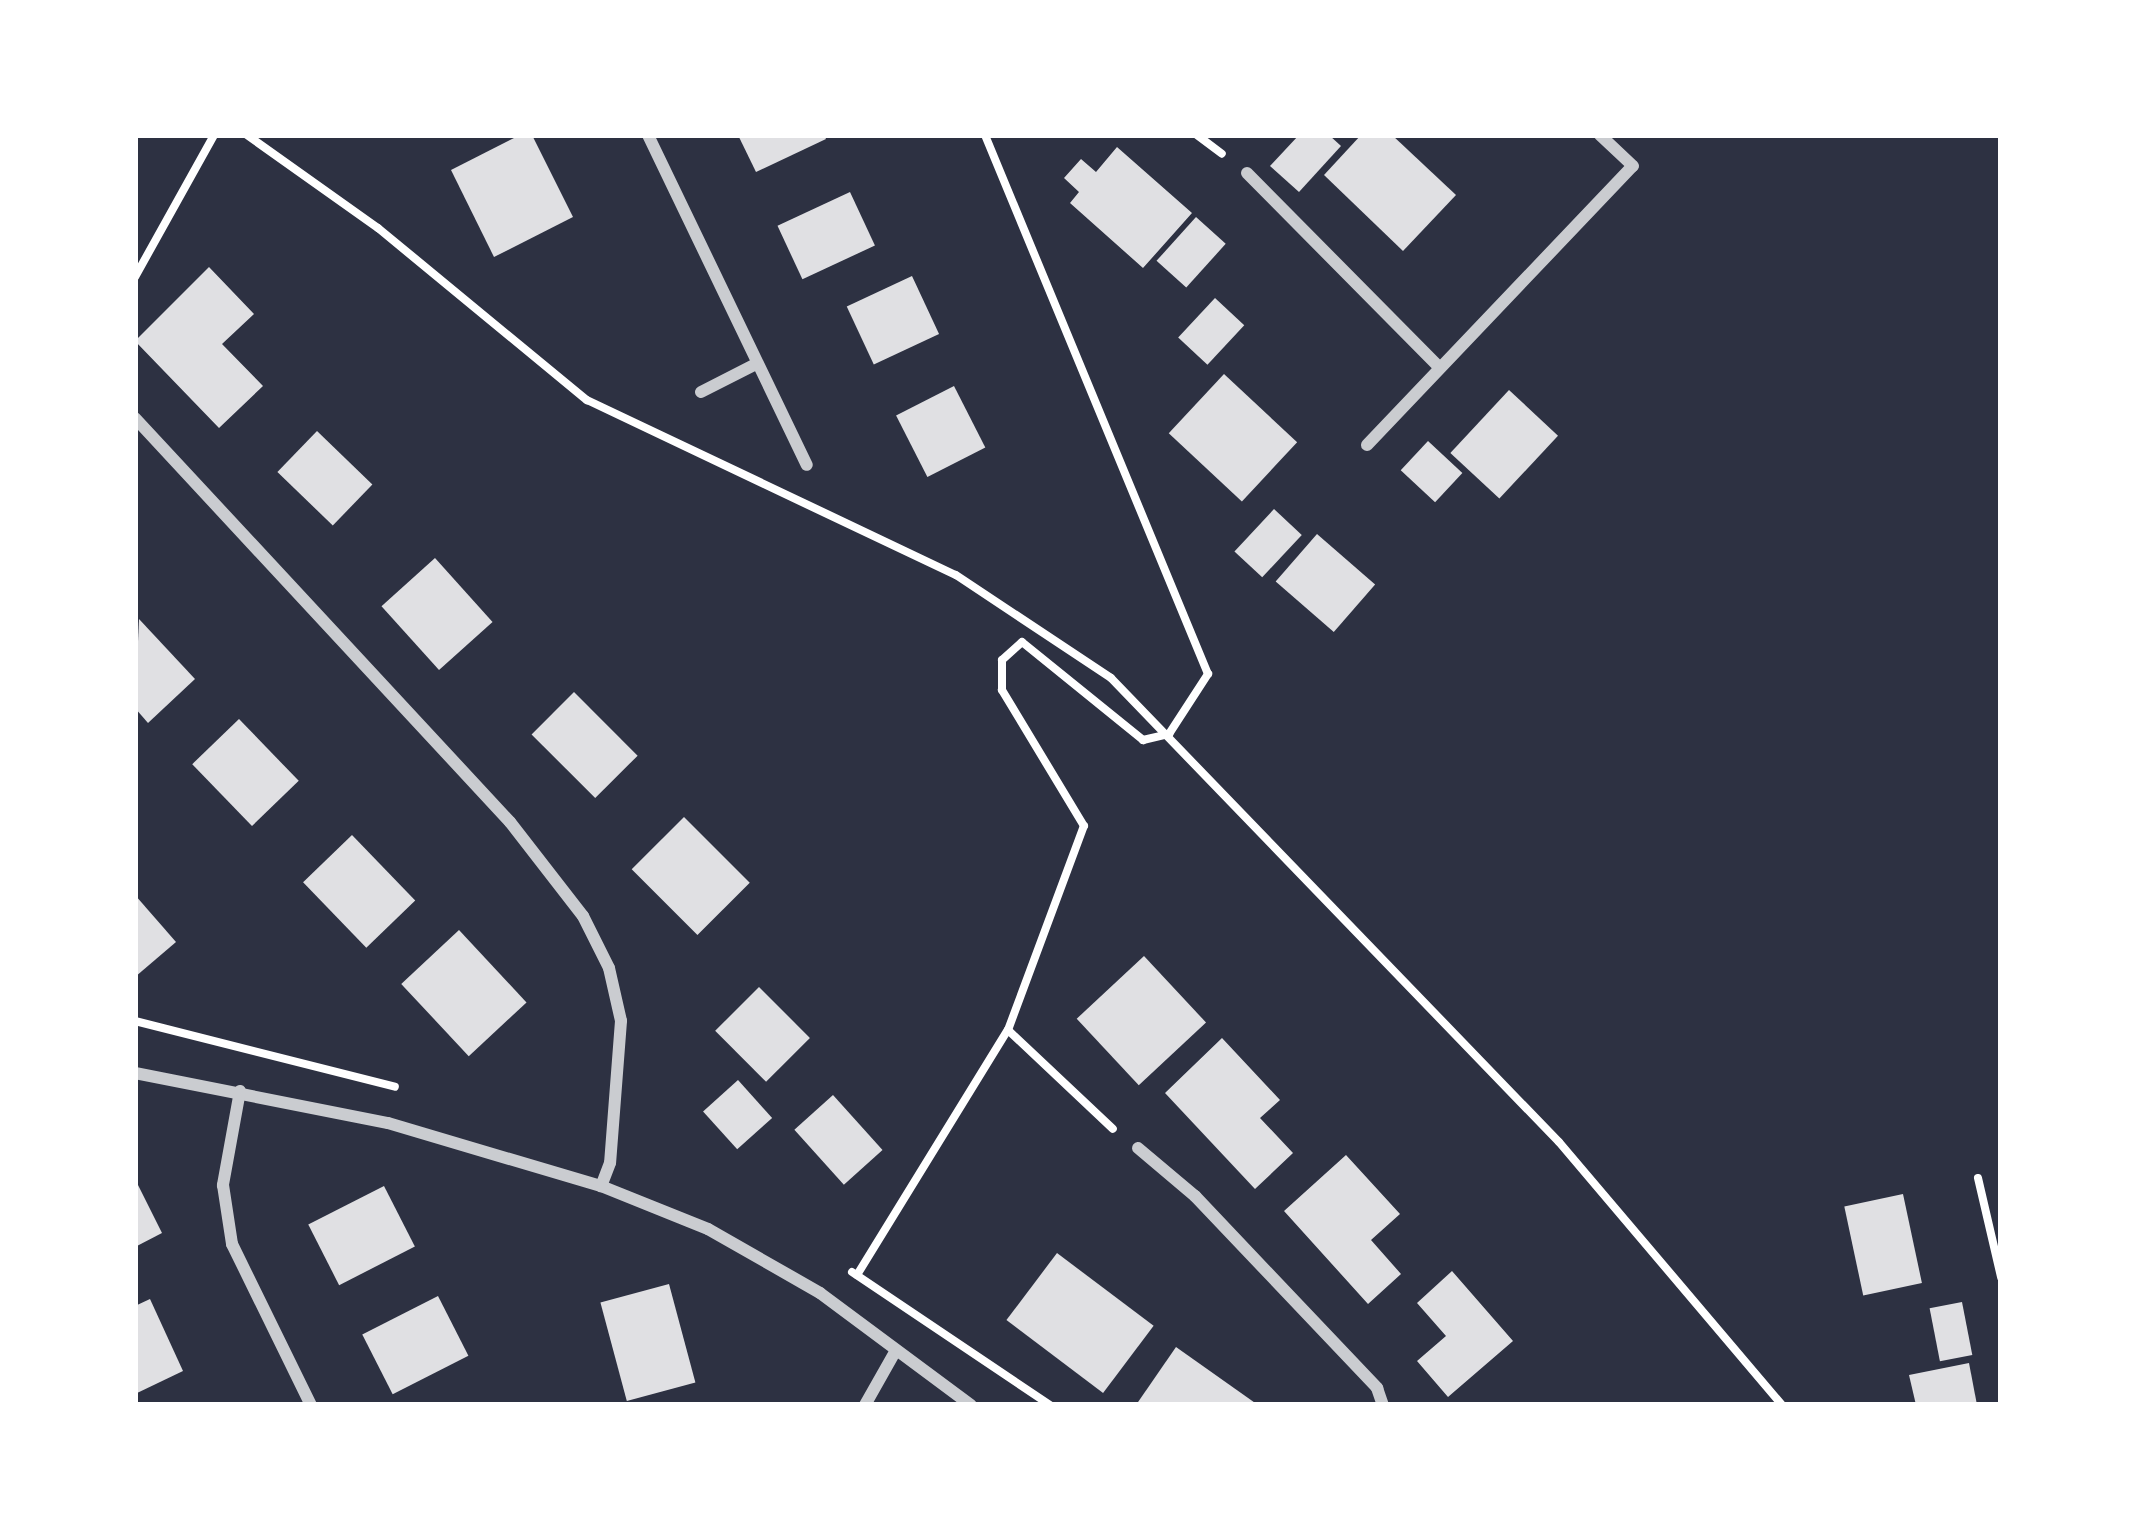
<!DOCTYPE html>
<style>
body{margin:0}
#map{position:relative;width:2136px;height:1540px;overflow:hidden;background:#2d3142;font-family:Mulish,sans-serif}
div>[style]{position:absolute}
.building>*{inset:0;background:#e0e0e3;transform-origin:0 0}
.path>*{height:8px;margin:-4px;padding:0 4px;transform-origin:4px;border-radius:4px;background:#fff}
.minor>*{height:12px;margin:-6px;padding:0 6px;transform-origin:6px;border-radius:6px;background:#caccd0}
span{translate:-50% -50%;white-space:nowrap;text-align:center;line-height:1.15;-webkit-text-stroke:12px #fff;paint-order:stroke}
.frame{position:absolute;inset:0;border:138px solid #fff;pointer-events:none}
</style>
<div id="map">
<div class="building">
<div style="clip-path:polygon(520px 135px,532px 135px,573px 217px,494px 257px,451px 170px)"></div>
<div style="clip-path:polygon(738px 135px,824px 135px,826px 139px,756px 172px)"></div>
<div style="clip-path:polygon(1299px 135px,1329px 135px,1341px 146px,1299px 192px,1270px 166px)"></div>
<div style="clip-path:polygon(1361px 135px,1392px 135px,1456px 195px,1403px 251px,1324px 175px)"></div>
<div style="clip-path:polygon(1117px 147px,1192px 213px,1143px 268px,1070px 203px,1079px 192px,1064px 178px,1081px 159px,1096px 172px)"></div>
<div style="left:850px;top:192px;width:59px;height:80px;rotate:65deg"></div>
<div style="left:1196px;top:217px;width:40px;height:59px;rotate:42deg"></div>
<div style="clip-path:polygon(209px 267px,254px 314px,222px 344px,263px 386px,219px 428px,135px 341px)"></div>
<div style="left:912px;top:276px;width:64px;height:72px;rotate:65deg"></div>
<div style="left:1215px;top:298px;width:40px;height:54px;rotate:43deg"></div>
<div style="left:1224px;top:374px;width:100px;height:81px;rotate:43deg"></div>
<div style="left:954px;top:386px;width:69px;height:65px;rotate:63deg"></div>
<div style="left:1509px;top:390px;width:67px;height:86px;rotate:43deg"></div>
<div style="left:317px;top:431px;width:77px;height:57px;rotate:44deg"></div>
<div style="left:1428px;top:441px;width:47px;height:40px;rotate:43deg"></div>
<div style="left:1274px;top:509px;width:38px;height:58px;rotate:43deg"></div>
<div style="left:1317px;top:534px;width:77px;height:63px;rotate:41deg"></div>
<div style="left:435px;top:558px;width:86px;height:72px;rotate:48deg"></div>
<div style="clip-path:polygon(139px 619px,195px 679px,148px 723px,135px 708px)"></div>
<div style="left:574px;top:692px;width:90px;height:60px;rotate:45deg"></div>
<div style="left:239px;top:719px;width:86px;height:65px;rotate:46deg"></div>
<div style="left:684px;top:817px;width:93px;height:74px;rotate:45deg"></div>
<div style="left:352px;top:835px;width:91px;height:68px;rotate:46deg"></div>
<div style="clip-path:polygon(135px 895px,176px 942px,135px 977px)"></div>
<div style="left:459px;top:930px;width:99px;height:79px;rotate:47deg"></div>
<div style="left:1144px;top:956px;width:91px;height:92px;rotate:47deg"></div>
<div style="left:759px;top:987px;width:72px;height:62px;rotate:45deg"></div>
<div style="clip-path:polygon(1222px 1038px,1280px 1100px,1260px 1118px,1293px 1153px,1255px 1189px,1165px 1093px)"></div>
<div style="left:738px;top:1080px;width:51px;height:47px;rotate:48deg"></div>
<div style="left:833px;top:1095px;width:74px;height:52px;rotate:48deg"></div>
<div style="clip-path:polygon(1346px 1155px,1400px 1214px,1371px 1240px,1401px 1274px,1368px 1304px,1284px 1211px)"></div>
<div style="clip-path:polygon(135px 1179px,162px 1233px,135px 1247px)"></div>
<div style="left:384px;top:1186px;width:68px;height:85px;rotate:63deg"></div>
<div style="left:1903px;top:1194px;width:91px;height:60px;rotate:78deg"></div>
<div style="left:1057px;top:1253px;width:121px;height:84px;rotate:37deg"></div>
<div style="clip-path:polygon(1452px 1271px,1513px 1341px,1448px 1397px,1417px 1361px,1446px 1336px,1417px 1303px)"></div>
<div style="left:669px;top:1284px;width:102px;height:71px;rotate:75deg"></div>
<div style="left:438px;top:1296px;width:67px;height:85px;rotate:63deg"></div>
<div style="clip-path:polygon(150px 1299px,183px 1371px,135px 1394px,135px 1306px)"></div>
<div style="left:1962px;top:1302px;width:54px;height:33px;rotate:79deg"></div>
<div style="clip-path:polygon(1176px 1347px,1258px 1405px,1136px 1405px)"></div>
<div style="clip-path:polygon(1969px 1363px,1977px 1405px,1916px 1405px,1909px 1375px)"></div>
</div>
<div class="path">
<div style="left:247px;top:135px;width:161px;rotate:35.4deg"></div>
<div style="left:378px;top:228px;width:271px;rotate:39.5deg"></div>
<div style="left:587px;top:400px;width:408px;rotate:25.4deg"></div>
<div style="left:956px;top:575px;width:186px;rotate:33.6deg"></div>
<div style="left:1111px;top:678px;width:645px;rotate:46.01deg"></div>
<div style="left:1559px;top:1142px;width:345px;rotate:49.7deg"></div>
<div style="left:1197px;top:135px;width:31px;rotate:37deg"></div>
<div style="left:135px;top:277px;width:162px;rotate:-60.9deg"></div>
<div style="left:135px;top:1021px;width:268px;rotate:14.2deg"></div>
<div style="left:1008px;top:1030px;width:144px;rotate:43.3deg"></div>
<div style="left:1978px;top:1178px;width:102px;rotate:76.9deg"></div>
<div style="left:852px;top:1272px;width:239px;rotate:33.9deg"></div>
<div style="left:857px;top:1275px;width:288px;rotate:-58.4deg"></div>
<div style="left:1008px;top:1030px;width:218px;rotate:-69.6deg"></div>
<div style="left:1084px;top:826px;width:159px;rotate:-121.1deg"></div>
<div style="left:1002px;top:690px;width:30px;rotate:-90deg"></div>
<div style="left:1002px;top:660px;width:27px;rotate:-42deg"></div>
<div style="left:1022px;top:642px;width:156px;rotate:39deg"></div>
<div style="left:1143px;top:740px;width:27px;rotate:-13deg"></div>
<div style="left:1169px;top:734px;width:72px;rotate:-57deg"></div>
<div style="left:1208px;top:674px;width:583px;rotate:-112.48deg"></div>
</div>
<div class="minor">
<div style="left:648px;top:135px;width:366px;rotate:64.3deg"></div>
<div style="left:1247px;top:173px;width:274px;rotate:45.3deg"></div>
<div style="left:701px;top:392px;width:62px;rotate:-27deg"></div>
<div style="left:135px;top:418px;width:551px;rotate:47.13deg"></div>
<div style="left:510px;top:822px;width:119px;rotate:52.2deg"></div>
<div style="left:583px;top:916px;width:58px;rotate:63.4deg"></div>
<div style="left:609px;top:968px;width:54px;rotate:77.2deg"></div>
<div style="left:621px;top:1021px;width:142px;rotate:94.4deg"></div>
<div style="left:610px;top:1163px;width:25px;rotate:111deg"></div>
<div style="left:1367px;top:445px;width:385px;rotate:-46.4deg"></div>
<div style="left:1633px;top:166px;width:45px;rotate:-136.8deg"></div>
<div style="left:135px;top:1073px;width:258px;rotate:11.2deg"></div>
<div style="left:388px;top:1123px;width:222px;rotate:16.5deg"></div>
<div style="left:601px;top:1186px;width:115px;rotate:21.9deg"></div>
<div style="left:708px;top:1229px;width:129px;rotate:29.7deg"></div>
<div style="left:820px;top:1293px;width:188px;rotate:36.6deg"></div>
<div style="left:240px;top:1091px;width:96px;rotate:100.3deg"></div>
<div style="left:223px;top:1185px;width:60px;rotate:81.3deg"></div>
<div style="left:232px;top:1244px;width:179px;rotate:63.9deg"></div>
<div style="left:1138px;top:1148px;width:75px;rotate:40.1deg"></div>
<div style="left:1195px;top:1196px;width:265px;rotate:46.5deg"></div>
<div style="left:1377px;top:1388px;width:18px;rotate:71deg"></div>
<div style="left:865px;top:1405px;width:61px;rotate:-60.5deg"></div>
</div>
<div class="frame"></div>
</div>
